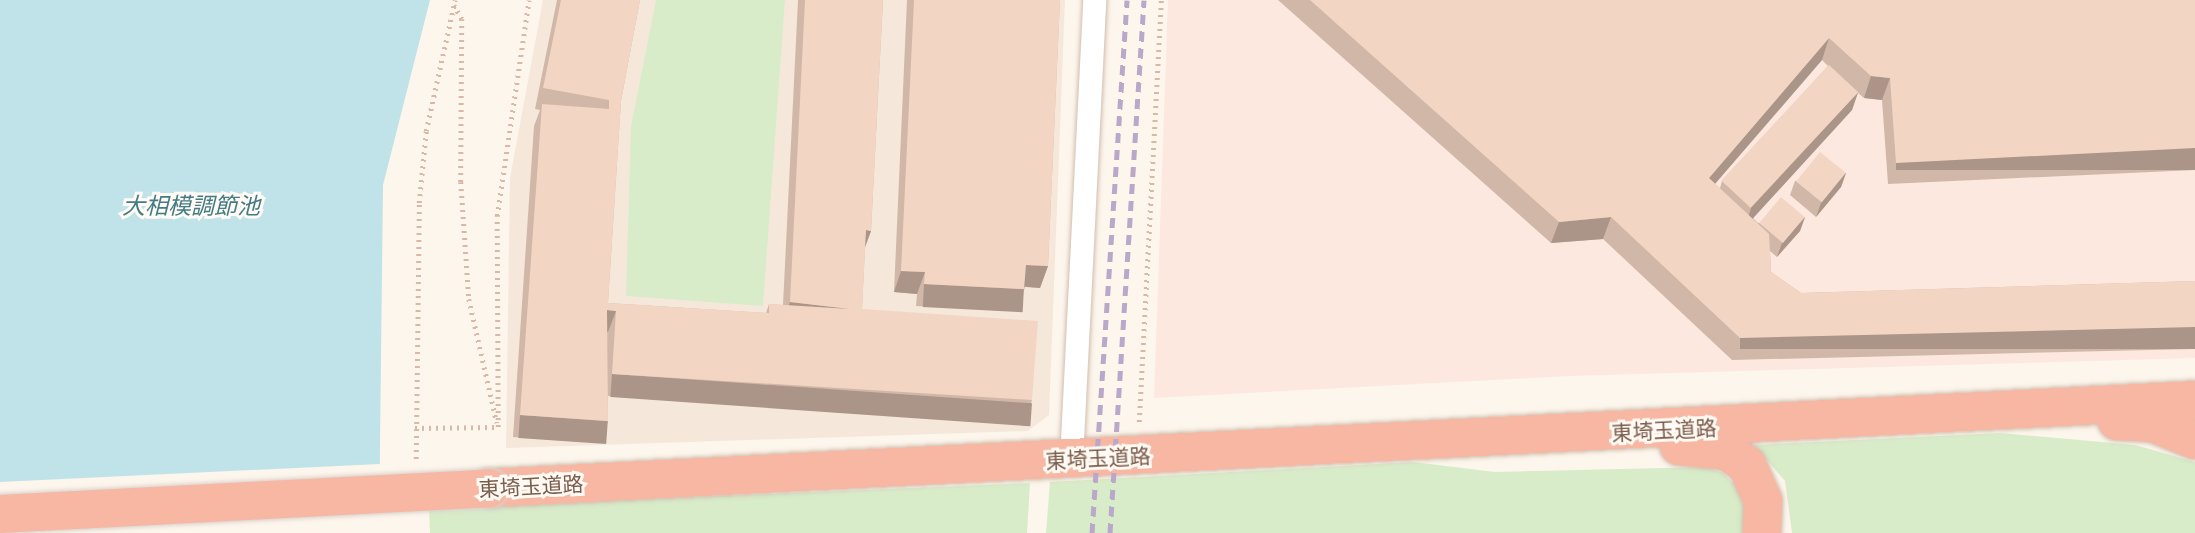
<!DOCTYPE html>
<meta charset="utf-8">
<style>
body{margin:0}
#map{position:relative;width:2195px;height:533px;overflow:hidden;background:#fdf6ec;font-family:"Open Sans","Noto Sans JP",sans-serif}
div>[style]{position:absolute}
.residential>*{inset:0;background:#f5e8da}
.commercial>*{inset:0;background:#fde8e0}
.green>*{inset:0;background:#d8ecc9}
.water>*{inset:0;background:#bfe3e8}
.pier>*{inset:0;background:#fdf6ec}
.path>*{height:4.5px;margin-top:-2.25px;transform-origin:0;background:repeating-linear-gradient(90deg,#d9b8a5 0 2px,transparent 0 7px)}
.roads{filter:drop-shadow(0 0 2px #d1beb0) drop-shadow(0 0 2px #d1beb0)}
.street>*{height:23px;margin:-11.5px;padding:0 11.5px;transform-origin:11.5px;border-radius:11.5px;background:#fff}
.highway>*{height:38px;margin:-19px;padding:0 19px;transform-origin:19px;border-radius:19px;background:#f7b7a3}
.rail>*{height:5px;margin-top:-2.5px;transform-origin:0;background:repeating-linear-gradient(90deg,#b9a8c9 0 10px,transparent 0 17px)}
.bridges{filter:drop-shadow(0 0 2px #dad1cd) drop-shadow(0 0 2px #dad1cd)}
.highway-bridge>*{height:38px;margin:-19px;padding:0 19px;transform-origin:19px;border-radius:19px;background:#f7b7a3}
.wall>*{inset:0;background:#d1b7a8}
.shaded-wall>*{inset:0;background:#aa9588;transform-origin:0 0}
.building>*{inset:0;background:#f3d5c3;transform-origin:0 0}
span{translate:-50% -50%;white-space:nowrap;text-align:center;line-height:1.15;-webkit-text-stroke:6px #fffaf3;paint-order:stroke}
.street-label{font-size:21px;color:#7a5c4d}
.water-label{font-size:23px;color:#437c86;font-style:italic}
</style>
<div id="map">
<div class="residential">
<div style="clip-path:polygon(543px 0,1065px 0,1049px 415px,1028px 431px,506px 448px,510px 178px)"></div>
</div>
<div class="commercial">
<div style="clip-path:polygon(1168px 0,2195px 0,2195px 358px,1569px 376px,1154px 398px)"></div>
</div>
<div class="green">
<div style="clip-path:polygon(656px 0,785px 0,763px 306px,626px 296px,631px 126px)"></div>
<div style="clip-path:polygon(2000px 433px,2135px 445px,2195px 462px,2195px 533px,1792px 533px,1785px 481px,1754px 445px)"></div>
<div style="clip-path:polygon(1413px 462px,1495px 472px,1706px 467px,1723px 473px,1750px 500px,1752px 533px,1046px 533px,1050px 482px)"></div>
<div style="clip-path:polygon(1030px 483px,1027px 533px,430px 533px,429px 508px)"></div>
</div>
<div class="water">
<div style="clip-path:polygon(0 0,430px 0,383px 185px,379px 533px,0 533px)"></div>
</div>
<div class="pier">
<div style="clip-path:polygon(380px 464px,383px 533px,0 533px,0 482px)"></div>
</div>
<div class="path">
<div style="left:454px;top:5px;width:16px;rotate:60deg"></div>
<div style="left:462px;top:19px;width:163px;rotate:90.4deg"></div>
<div style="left:461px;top:182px;width:117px;rotate:86.1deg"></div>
<div style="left:469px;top:299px;width:127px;rotate:77.3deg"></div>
<div style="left:1139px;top:422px;width:423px;rotate:-87deg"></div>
<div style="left:498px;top:427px;width:211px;rotate:-90.3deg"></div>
<div style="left:497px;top:216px;width:218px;rotate:-81.6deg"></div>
<div style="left:415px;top:428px;width:83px;rotate:-0.7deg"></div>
<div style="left:416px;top:459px;width:256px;rotate:-89.3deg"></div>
<div style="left:419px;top:203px;width:72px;rotate:-84.4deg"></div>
<div style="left:426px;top:131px;width:134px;rotate:-77.5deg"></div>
</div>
<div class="roads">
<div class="street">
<div style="left:1071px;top:460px;width:461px;rotate:-87.1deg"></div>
</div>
<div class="highway">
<div style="left:2117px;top:421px;width:36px;rotate:3deg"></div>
<div style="left:2153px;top:423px;width:45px;rotate:22deg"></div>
<div style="left:1679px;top:446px;width:48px;rotate:5.9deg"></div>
<div style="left:1727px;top:451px;width:24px;rotate:35deg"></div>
<div style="left:1747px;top:465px;width:39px;rotate:66deg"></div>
<div style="left:1763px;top:501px;width:32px;rotate:92deg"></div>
<div style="left:489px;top:488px;width:1708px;rotate:-2.95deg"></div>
</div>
</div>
<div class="rail">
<div style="left:1092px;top:533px;width:534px;rotate:-86.24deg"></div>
<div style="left:1110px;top:533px;width:534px;rotate:-86.35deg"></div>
</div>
<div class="bridges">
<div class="highway-bridge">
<div style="left:0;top:514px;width:490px;rotate:-3deg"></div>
</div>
</div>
<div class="wall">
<div style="clip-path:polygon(557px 0,640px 0,621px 101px,608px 303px,766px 313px,769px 304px,783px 305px,798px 0,883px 0,871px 231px,865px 248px,862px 309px,1032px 400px,1025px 422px,608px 396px,608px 421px,600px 443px,513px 437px,534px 126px,540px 110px,535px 109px)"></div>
<div style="clip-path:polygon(907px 0,1060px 0,1048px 266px,1040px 288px,1025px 287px,1017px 311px,916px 306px,917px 294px,894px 292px)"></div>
<div style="clip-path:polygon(evenodd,1278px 0,2195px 0,2195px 170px,1888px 184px,1882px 100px,1864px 98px,1858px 93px,1852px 110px,1753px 218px,1758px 223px,1805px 217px,1800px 231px,1777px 257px,1770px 251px,1771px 272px,1801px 293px,2195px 281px,2195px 349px,1732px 360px,1603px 239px,1551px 243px,1278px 0,1822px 60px,1828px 66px,1722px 181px,1720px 188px,1715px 184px,1822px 60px)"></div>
<div style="clip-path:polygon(1846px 173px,1841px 187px,1816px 217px,1790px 195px,1795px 181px)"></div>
</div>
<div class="shaded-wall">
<div style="clip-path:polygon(1829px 38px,1822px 60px,1701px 200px,1709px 178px)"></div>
<div style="clip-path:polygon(1871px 76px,1890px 78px,1882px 100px,1864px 98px)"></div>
<div style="clip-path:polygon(1858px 92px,1852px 110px,1745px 227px,1751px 208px)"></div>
<div style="left:2195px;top:148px;width:22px;height:299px;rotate:90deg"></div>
<div style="clip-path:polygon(1846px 173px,1841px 187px,1816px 217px,1821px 203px)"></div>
<div style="clip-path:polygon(1611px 217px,1603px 239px,1551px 243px,1559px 222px)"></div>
<div style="clip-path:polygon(1805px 217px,1800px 231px,1777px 257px,1782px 243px)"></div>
<div style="clip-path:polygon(866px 230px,871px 231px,863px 252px)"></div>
<div style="clip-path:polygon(1026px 265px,1048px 266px,1040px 288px,1018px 286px)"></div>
<div style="clip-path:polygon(901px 271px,925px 272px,917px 294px,894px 292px)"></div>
<div style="left:924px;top:284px;width:100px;height:23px;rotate:3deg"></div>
<div style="clip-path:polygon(790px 302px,850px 309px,782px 324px)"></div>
<div style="clip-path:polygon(607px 310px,616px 311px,608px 332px,599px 332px)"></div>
<div style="left:2195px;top:327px;width:22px;height:455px;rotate:90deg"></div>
<div style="left:612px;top:374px;width:421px;height:23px;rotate:4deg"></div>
<div style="left:520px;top:415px;width:88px;height:23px;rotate:4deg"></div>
</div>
<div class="building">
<div style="clip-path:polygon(561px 0,640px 0,621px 101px,608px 303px,769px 313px,769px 304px,850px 309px,790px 302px,805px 0,883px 0,871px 231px,866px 230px,862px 309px,1038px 321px,1032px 400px,612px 374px,616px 311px,607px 310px,608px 421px,520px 415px,542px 104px,609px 109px,609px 100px,543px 88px)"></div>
<div style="clip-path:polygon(914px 0,1060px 0,1048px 266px,1026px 265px,1024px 289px,924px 284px,925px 272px,901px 271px)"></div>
<div style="clip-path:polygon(1310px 0,2195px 0,2195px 148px,1896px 163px,1890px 78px,1871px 76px,1829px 38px,1709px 178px,1769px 234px,1771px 272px,1801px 293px,2195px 281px,2195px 327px,1740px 338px,1611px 217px,1559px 222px)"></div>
<div style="left:1829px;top:65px;width:40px;height:158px;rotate:43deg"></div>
<div style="left:1820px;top:152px;width:33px;height:38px;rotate:39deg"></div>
<div style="left:1781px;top:197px;width:31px;height:34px;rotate:40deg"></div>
</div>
<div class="street-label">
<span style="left:1664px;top:430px;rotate:-3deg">東埼玉道路</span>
<span style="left:1098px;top:458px;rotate:-3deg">東埼玉道路</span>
<span style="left:531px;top:486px;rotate:-3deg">東埼玉道路</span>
</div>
<div class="water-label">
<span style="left:191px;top:205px">大相模調節池</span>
</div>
</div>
